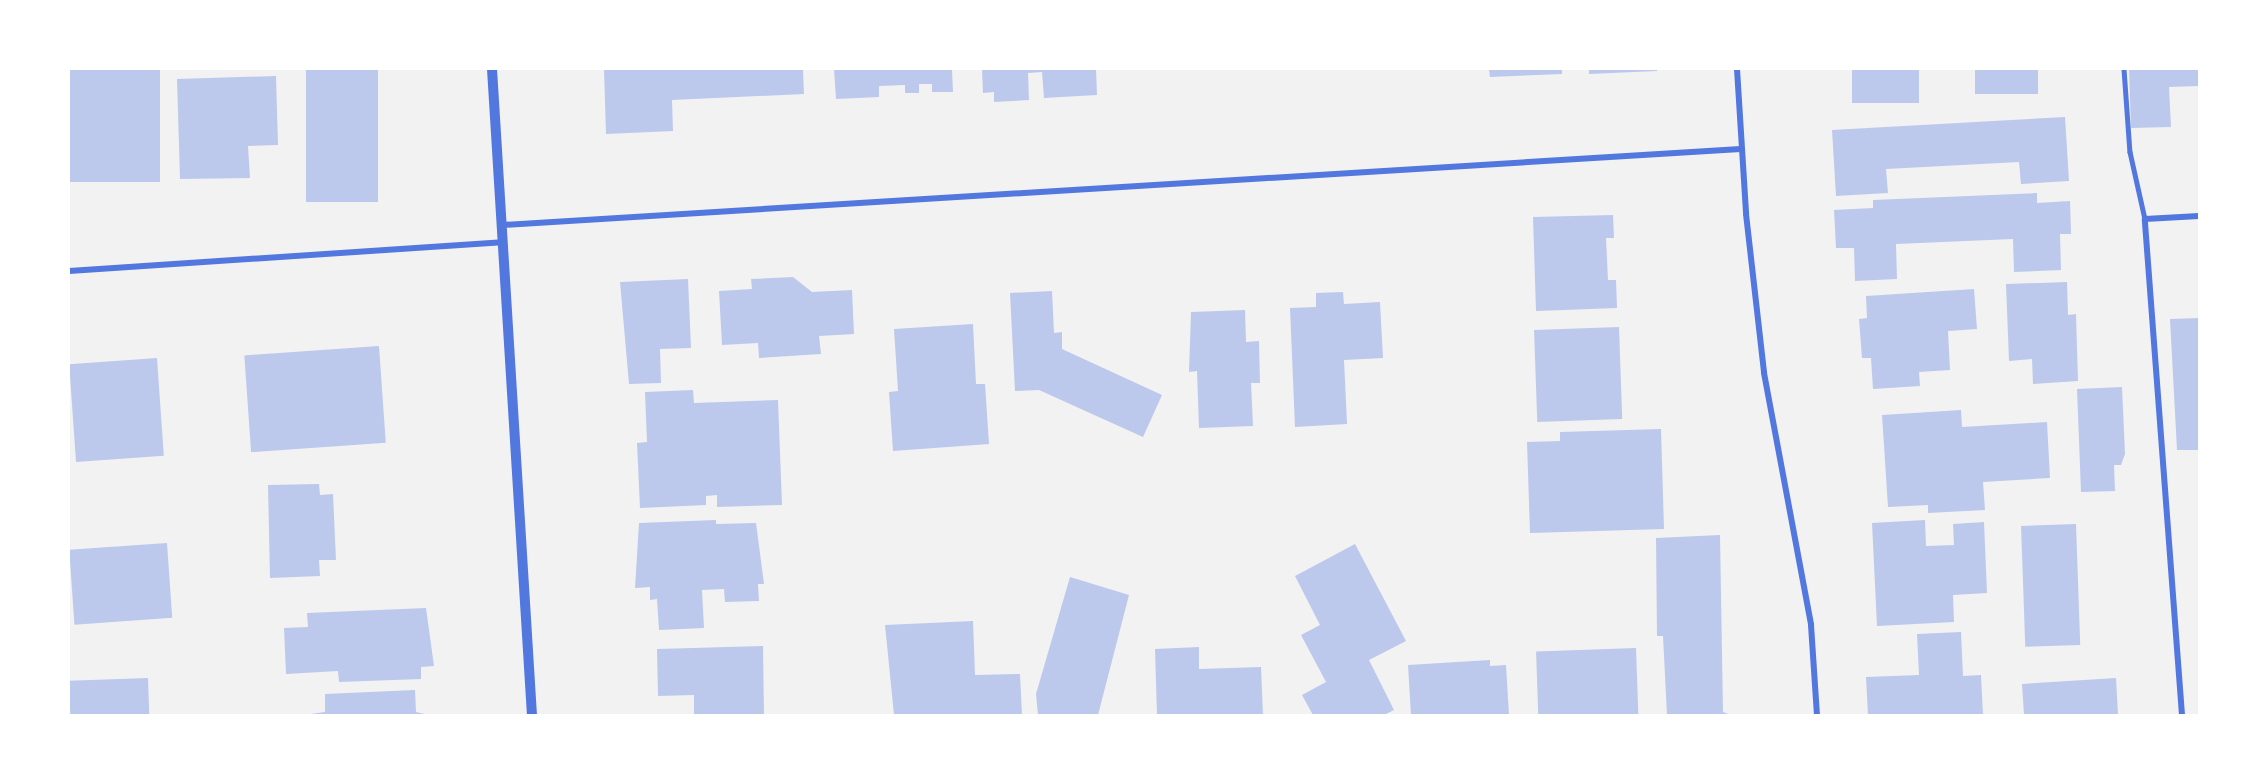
<!DOCTYPE html>
<style>
body{margin:0}
#map{position:relative;width:2268px;height:784px;overflow:hidden;background:#f2f2f2;font-family:"Roboto Condensed",sans-serif}
div>[style]{position:absolute}
.building>*{inset:0;background:#bdc9ec;transform-origin:0 0}
.service>*{height:4.5px;margin:-2.25px;padding:0 2.25px;transform-origin:2.25px;border-radius:2.25px;background:#5277de}
.minor>*{height:6px;margin:-3px;padding:0 3px;transform-origin:3px;border-radius:3px;background:#5277de}
.tertiary>*{height:10px;margin:-5px;padding:0 5px;transform-origin:5px;border-radius:5px;background:#5277de}
span{translate:-50% -50%;white-space:nowrap;text-align:center;line-height:1.15;-webkit-text-stroke:5px #fff;paint-order:stroke}
.frame{position:absolute;inset:0;border:70px solid #fff;pointer-events:none}
</style>
<div id="map">
<div class="building">
<div style="left:70px;top:69px;width:90px;height:113px"></div>
<div style="left:306px;top:69px;width:72px;height:133px"></div>
<div style="clip-path:polygon(604px 69px,803px 69px,804px 94px,672px 100px,673px 131px,606px 134px)"></div>
<div style="clip-path:polygon(834px 69px,952px 69px,953px 92px,932px 92px,932px 84px,919px 84px,919px 93px,905px 93px,905px 85px,879px 86px,879px 97px,836px 99px)"></div>
<div style="clip-path:polygon(982px 69px,1096px 69px,1097px 95px,1044px 98px,1042px 72px,1028px 73px,1029px 100px,994px 102px,994px 92px,983px 93px)"></div>
<div style="clip-path:polygon(1489px 69px,1562px 69px,1562px 74px,1490px 77px)"></div>
<div style="clip-path:polygon(1589px 69px,1657px 69px,1657px 71px,1589px 74px)"></div>
<div style="left:1852px;top:69px;width:67px;height:34px"></div>
<div style="left:1975px;top:69px;width:63px;height:25px"></div>
<div style="clip-path:polygon(2129px 69px,2199px 69px,2199px 86px,2169px 87px,2171px 127px,2131px 128px)"></div>
<div style="clip-path:polygon(276px 76px,278px 145px,248px 146px,250px 178px,180px 179px,177px 79px)"></div>
<div style="clip-path:polygon(2065px 117px,2069px 181px,2021px 184px,2019px 162px,1886px 169px,1888px 193px,1836px 196px,1832px 130px)"></div>
<div style="clip-path:polygon(2037px 193px,2037px 203px,2070px 201px,2071px 234px,2060px 234px,2061px 270px,2014px 272px,2013px 239px,1896px 244px,1897px 279px,1855px 281px,1854px 248px,1836px 248px,1834px 210px,1873px 208px,1873px 200px)"></div>
<div style="clip-path:polygon(1613px 215px,1614px 238px,1606px 238px,1608px 280px,1616px 280px,1617px 308px,1536px 311px,1533px 217px)"></div>
<div style="clip-path:polygon(793px 277px,812px 292px,852px 290px,854px 334px,819px 336px,821px 354px,759px 358px,758px 343px,722px 345px,719px 291px,752px 289px,751px 279px)"></div>
<div style="clip-path:polygon(688px 279px,691px 348px,660px 349px,661px 383px,629px 384px,620px 282px)"></div>
<div style="clip-path:polygon(2067px 282px,2068px 315px,2076px 314px,2078px 381px,2033px 384px,2032px 359px,2009px 361px,2006px 284px)"></div>
<div style="clip-path:polygon(1974px 289px,1977px 329px,1948px 331px,1950px 370px,1919px 372px,1920px 386px,1873px 389px,1871px 358px,1862px 358px,1859px 319px,1867px 318px,1866px 296px)"></div>
<div style="clip-path:polygon(1052px 291px,1054px 333px,1062px 332px,1062px 349px,1162px 395px,1143px 437px,1039px 390px,1015px 391px,1010px 293px)"></div>
<div style="clip-path:polygon(1343px 292px,1344px 304px,1380px 302px,1383px 358px,1344px 360px,1347px 424px,1295px 427px,1290px 308px,1316px 307px,1316px 293px)"></div>
<div style="clip-path:polygon(1245px 310px,1246px 342px,1259px 341px,1260px 383px,1251px 383px,1253px 426px,1199px 428px,1197px 371px,1189px 372px,1191px 312px)"></div>
<div style="clip-path:polygon(2199px 318px,2199px 450px,2177px 450px,2170px 319px)"></div>
<div style="clip-path:polygon(973px 324px,976px 384px,985px 384px,989px 444px,893px 451px,889px 392px,898px 391px,894px 329px)"></div>
<div style="left:1619px;top:327px;width:92px;height:85px;rotate:88deg"></div>
<div style="left:379px;top:346px;width:97px;height:135px;rotate:86deg"></div>
<div style="left:157px;top:358px;width:98px;height:88px;rotate:86deg"></div>
<div style="clip-path:polygon(2122px 387px,2125px 454px,2121px 465px,2114px 465px,2115px 491px,2081px 492px,2077px 389px)"></div>
<div style="clip-path:polygon(693px 390px,694px 403px,778px 400px,782px 505px,717px 507px,717px 495px,706px 496px,706px 505px,640px 508px,637px 443px,647px 442px,645px 392px)"></div>
<div style="clip-path:polygon(1961px 410px,1962px 427px,2047px 422px,2050px 478px,1983px 482px,1985px 510px,1928px 513px,1928px 505px,1888px 507px,1882px 415px)"></div>
<div style="clip-path:polygon(1661px 429px,1664px 529px,1530px 533px,1527px 442px,1560px 441px,1560px 432px)"></div>
<div style="clip-path:polygon(319px 484px,320px 495px,333px 494px,336px 560px,319px 560px,320px 576px,270px 578px,268px 485px)"></div>
<div style="clip-path:polygon(716px 520px,716px 524px,756px 523px,764px 584px,758px 584px,759px 601px,725px 602px,724px 589px,702px 590px,704px 628px,659px 630px,657px 599px,650px 600px,650px 587px,635px 588px,639px 523px)"></div>
<div style="clip-path:polygon(1925px 520px,1926px 546px,1954px 545px,1953px 524px,1984px 522px,1987px 593px,1953px 595px,1954px 622px,1877px 626px,1872px 523px)"></div>
<div style="left:2076px;top:524px;width:121px;height:55px;rotate:88deg"></div>
<div style="clip-path:polygon(1720px 535px,1723px 712px,1731px 715px,1667px 715px,1663px 636px,1657px 636px,1656px 538px)"></div>
<div style="left:167px;top:543px;width:75px;height:98px;rotate:86deg"></div>
<div style="clip-path:polygon(1355px 544px,1406px 641px,1369px 660px,1394px 710px,1384px 715px,1313px 715px,1302px 695px,1326px 682px,1301px 635px,1320px 625px,1295px 576px)"></div>
<div style="clip-path:polygon(1070px 577px,1129px 595px,1098px 715px,1038px 715px,1036px 694px)"></div>
<div style="clip-path:polygon(426px 608px,434px 666px,421px 667px,421px 679px,339px 682px,338px 671px,286px 674px,284px 628px,308px 627px,307px 613px)"></div>
<div style="clip-path:polygon(973px 621px,975px 675px,1020px 674px,1022px 715px,894px 715px,885px 625px)"></div>
<div style="clip-path:polygon(1961px 632px,1963px 676px,1981px 675px,1983px 715px,1868px 715px,1866px 677px,1919px 675px,1917px 634px)"></div>
<div style="clip-path:polygon(763px 646px,764px 715px,694px 715px,694px 695px,658px 696px,657px 649px)"></div>
<div style="clip-path:polygon(1199px 647px,1199px 669px,1261px 667px,1263px 715px,1157px 715px,1155px 649px)"></div>
<div style="left:1636px;top:648px;width:67px;height:100px;rotate:88deg"></div>
<div style="clip-path:polygon(1490px 660px,1490px 666px,1506px 665px,1509px 715px,1411px 715px,1408px 665px)"></div>
<div style="left:148px;top:678px;width:37px;height:79px;rotate:88deg"></div>
<div style="clip-path:polygon(2116px 678px,2118px 715px,2024px 715px,2022px 684px)"></div>
<div style="clip-path:polygon(415px 690px,416px 712px,429px 715px,303px 715px,325px 712px,325px 694px)"></div>
</div>
<div class="service">
<div style="left:2124px;top:69px;width:83px;rotate:85.9deg"></div>
<div style="left:2130px;top:152px;width:69px;rotate:77.4deg"></div>
</div>
<div class="minor">
<div style="left:1737px;top:69px;width:145px;rotate:86.4deg"></div>
<div style="left:1746px;top:214px;width:160px;rotate:83.5deg"></div>
<div style="left:1764px;top:373px;width:256px;rotate:79.4deg"></div>
<div style="left:1811px;top:625px;width:90px;rotate:86.2deg"></div>
<div style="left:502px;top:225px;width:1241px;rotate:-3.51deg"></div>
<div style="left:69px;top:271px;width:434px;rotate:-3.8deg"></div>
<div style="left:2182px;top:715px;width:497px;rotate:-94.3deg"></div>
<div style="left:2145px;top:219px;width:54px;rotate:-3.2deg"></div>
</div>
<div class="tertiary">
<div style="left:492px;top:69px;width:647px;rotate:86.46deg"></div>
</div>
<div class="frame"></div>
</div>
